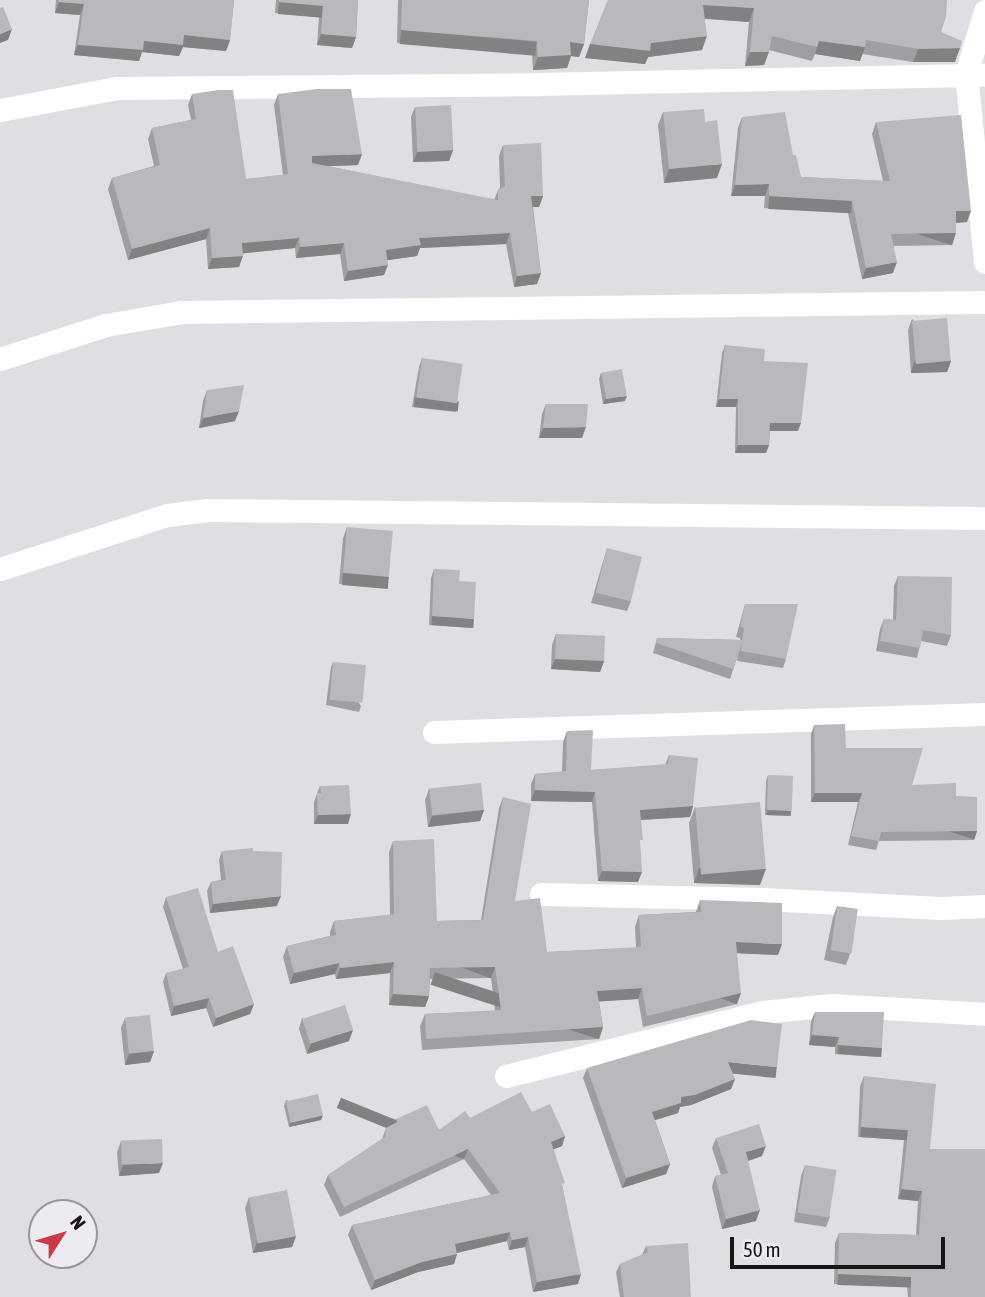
<!DOCTYPE html>
<style>
body{margin:0}
#map{position:relative;width:985px;height:1297px;overflow:hidden;background:#e0dee2;font-family:"Asap Condensed",sans-serif}
div>[style]{position:absolute}
.street>*{height:23px;margin:-11.5px;padding:0 11.5px;transform-origin:11.5px;border-radius:11.5px;background:#fff}
.wall>*{inset:0;background:#9f9ea2}
.shaded-wall>*{inset:0;background:#828184;transform-origin:0 0}
.building>*{inset:0;background:#b9b8bc;transform-origin:0 0}
span{translate:-50% -50%;white-space:nowrap;text-align:center;line-height:1.15;-webkit-text-stroke:5px #edebef;paint-order:stroke}
.north{position:absolute;left:28px;top:1199px;width:70px;height:70px;box-sizing:border-box;background:#edebef;border:2px solid #979699;border-radius:50%;rotate:53deg;font-size:19px;font-weight:700;line-height:28px;text-align:center;color:#171617}
.north::after{content:'';display:block;margin:auto;width:24px;height:32px;background:#cb3a49;clip-path:polygon(50% 0,100% 100%,50% 72%,0 100%)}
.scale{position:absolute;left:730px;top:1237px;width:215px;height:32px;box-sizing:border-box;border:4px solid #171617;border-top:0;padding-left:9px;font-size:21px;line-height:24px;white-space:nowrap;color:#171617;-webkit-text-stroke:5px #edebef;paint-order:stroke}
</style>
<div id="map">
<div class="street">
<div style="left:985px;top:11px;width:66px;rotate:106.8deg"></div>
<div style="left:966px;top:74px;width:189px;rotate:84.2deg"></div>
<div style="left:0;top:110px;width:118px;rotate:-10.7deg"></div>
<div style="left:116px;top:88px;width:423px;rotate:-0.5deg"></div>
<div style="left:539px;top:84px;width:446px;rotate:-1.2deg"></div>
<div style="left:0;top:359px;width:111px;rotate:-17.8deg"></div>
<div style="left:106px;top:325px;width:76px;rotate:-9.8deg"></div>
<div style="left:181px;top:312px;width:804px;rotate:-0.71deg"></div>
<div style="left:0;top:569px;width:176px;rotate:-17.9deg"></div>
<div style="left:167px;top:515px;width:40px;rotate:-7.1deg"></div>
<div style="left:207px;top:510px;width:778px;rotate:0.59deg"></div>
<div style="left:434px;top:732px;width:551px;rotate:-1.87deg"></div>
<div style="left:541px;top:894px;width:221px;rotate:1.3deg"></div>
<div style="left:762px;top:899px;width:179px;rotate:2.9deg"></div>
<div style="left:941px;top:908px;width:44px;rotate:-2.6deg"></div>
<div style="left:506px;top:1076px;width:265px;rotate:-14deg"></div>
<div style="left:763px;top:1012px;width:68px;rotate:-5.9deg"></div>
<div style="left:831px;top:1005px;width:154px;rotate:3.3deg"></div>
</div>
<div class="wall">
<div style="clip-path:polygon(56px 0,234px 0,230px 40px,226px 51px,183px 47px,179px 56px,142px 52px,139px 61px,74px 55px,80px 15px,55px 13px)"></div>
<div style="clip-path:polygon(276px 0,358px 0,356px 37px,352px 48px,317px 45px,319px 17px,275px 13px)"></div>
<div style="clip-path:polygon(398px 0,589px 0,584px 44px,579px 57px,571px 56px,567px 68px,533px 70px,532px 54px,397px 43px)"></div>
<div style="clip-path:polygon(608px 0,947px 0,941px 32px,955px 62px,913px 62px,862px 54px,860px 61px,815px 54px,812px 61px,769px 50px,764px 65px,745px 66px,749px 22px,705px 19px,702px 50px,648px 57px,645px 64px,585px 58px)"></div>
<div style="clip-path:polygon(192px 94px,246px 179px,283px 175px,274px 105px,278px 94px,358px 165px,327px 166px,494px 200px,498px 190px,500px 188px,499px 156px,503px 145px,543px 196px,539px 207px,533px 207px,541px 273px,537px 284px,514px 287px,506px 244px,420px 248px,417px 256px,387px 260px,384px 275px,344px 281px,340px 254px,296px 258px,295px 248px,243px 253px,239px 267px,208px 269px,206px 239px,128px 260px,108px 189px,112px 178px,154px 166px,148px 139px,152px 128px,191px 120px,188px 105px)"></div>
<div style="clip-path:polygon(415px 107px,453px 150px,449px 161px,413px 162px,411px 117px)"></div>
<div style="clip-path:polygon(663px 112px,705px 122px,717px 178px,664px 183px,658px 125px)"></div>
<div style="clip-path:polygon(742px 117px,793px 155px,801px 177px,883px 181px,872px 134px,876px 122px,967px 222px,956px 223px,952px 245px,894px 246px,893px 273px,862px 279px,848px 213px,764px 208px,765px 196px,731px 196px,738px 128px)"></div>
<div style="clip-path:polygon(912px 319px,951px 361px,947px 372px,911px 373px,908px 330px)"></div>
<div style="clip-path:polygon(725px 345px,764px 361px,798px 431px,770px 431px,769px 445px,766px 453px,735px 453px,736px 407px,716px 407px,722px 353px)"></div>
<div style="clip-path:polygon(422px 358px,456px 412px,412px 407px,419px 367px)"></div>
<div style="clip-path:polygon(601px 373px,625px 401px,603px 404px,599px 379px)"></div>
<div style="clip-path:polygon(207px 390px,235px 421px,199px 428px,203px 401px)"></div>
<div style="clip-path:polygon(546px 404px,582px 438px,539px 438px,542px 414px)"></div>
<div style="clip-path:polygon(347px 527px,389px 577px,385px 588px,339px 584px,343px 538px)"></div>
<div style="clip-path:polygon(607px 548px,631px 601px,627px 611px,591px 603px)"></div>
<div style="clip-path:polygon(434px 569px,459px 581px,471px 628px,429px 625px,431px 578px)"></div>
<div style="clip-path:polygon(898px 576px,951px 635px,947px 646px,921px 641px,917px 658px,876px 651px,880px 629px,884px 619px,893px 620px,894px 586px)"></div>
<div style="clip-path:polygon(745px 604px,786px 659px,783px 668px,737px 661px,738px 655px,730px 679px,653px 653px,657px 638px,740px 640px,740px 638px,736px 637px)"></div>
<div style="clip-path:polygon(556px 634px,604px 661px,600px 672px,551px 669px,552px 645px)"></div>
<div style="clip-path:polygon(333px 662px,361px 706px,359px 712px,326px 705px,331px 667px)"></div>
<div style="clip-path:polygon(814px 725px,846px 748px,912px 785px,956px 796px,977px 831px,974px 840px,879px 841px,876px 850px,848px 845px,858px 802px,811px 802px,811px 734px)"></div>
<div style="clip-path:polygon(567px 731px,591px 770px,665px 765px,669px 755px,693px 806px,690px 817px,641px 820px,638px 882px,598px 881px,592px 802px,531px 801px,531px 784px,535px 774px,562px 772px,563px 742px)"></div>
<div style="clip-path:polygon(768px 775px,789px 816px,765px 815px,766px 781px)"></div>
<div style="clip-path:polygon(320px 786px,348px 824px,314px 824px,314px 802px)"></div>
<div style="clip-path:polygon(429px 789px,484px 810px,480px 821px,428px 827px,425px 800px)"></div>
<div style="clip-path:polygon(503px 797px,515px 901px,547px 952px,636px 948px,635px 927px,639px 915px,696px 912px,700px 900px,778px 955px,737px 953px,737px 1004px,643px 1027px,638px 999px,599px 1001px,603px 1027px,599px 1039px,422px 1050px,420px 1026px,425px 1014px,495px 1011px,491px 978px,430px 979px,429px 996px,425px 1007px,389px 1005px,390px 973px,336px 979px,335px 974px,290px 984px,283px 957px,287px 946px,330px 936px,330px 932px,334px 921px,390px 915px,389px 852px,393px 841px,437px 921px,481px 920px,499px 808px)"></div>
<div style="clip-path:polygon(695px 807px,760px 885px,694px 883px,689px 823px)"></div>
<div style="clip-path:polygon(222px 851px,253px 851px,277px 906px,210px 913px,207px 891px,211px 882px,221px 880px,219px 860px)"></div>
<div style="clip-path:polygon(166px 897px,218px 952px,254px 1004px,250px 1014px,213px 1027px,206px 1008px,171px 1016px,163px 982px,166px 973px,183px 969px,163px 907px)"></div>
<div style="clip-path:polygon(837px 906px,850px 954px,846px 965px,824px 960px,833px 917px)"></div>
<div style="clip-path:polygon(815px 1012px,882px 1048px,878px 1057px,835px 1054px,835px 1047px,809px 1045px,811px 1021px)"></div>
<div style="clip-path:polygon(125px 1018px,154px 1051px,150px 1062px,125px 1065px,121px 1028px)"></div>
<div style="clip-path:polygon(302px 1018px,349px 1041px,307px 1054px,299px 1029px)"></div>
<div style="clip-path:polygon(777px 1067px,773px 1077px,732px 1073px,735px 1079px,731px 1089px,691px 1105px,680px 1107px,678px 1113px,655px 1120px,670px 1164px,666px 1174px,622px 1188px,583px 1078px,587px 1068px)"></div>
<div style="clip-path:polygon(864px 1076px,930px 1149px,985px 1297px,908px 1297px,907px 1287px,834px 1284px,835px 1243px,839px 1233px,916px 1235px,918px 1201px,898px 1199px,904px 1140px,858px 1137px,860px 1086px)"></div>
<div style="clip-path:polygon(286px 1100px,323px 1115px,321px 1120px,289px 1127px,284px 1106px)"></div>
<div style="clip-path:polygon(532px 1112px,565px 1136px,562px 1146px,553px 1149px,563px 1189px,578px 1284px,533px 1292px,525px 1247px,509px 1250px,507px 1241px,457px 1253px,454px 1264px,418px 1272px,371px 1290px,348px 1235px,352px 1225px,491px 1195px,464px 1159px,340px 1217px,324px 1185px,328px 1175px,382px 1139px,386px 1128px,395px 1124px,396px 1119px,439px 1130px,470px 1118px)"></div>
<div style="clip-path:polygon(716px 1138px,762px 1156px,748px 1161px,756px 1221px,722px 1229px,712px 1187px,715px 1176px,721px 1175px,712px 1148px)"></div>
<div style="clip-path:polygon(121px 1141px,159px 1173px,119px 1176px,117px 1152px)"></div>
<div style="clip-path:polygon(805px 1165px,830px 1217px,826px 1227px,794px 1222px,801px 1176px)"></div>
<div style="clip-path:polygon(249px 1197px,296px 1236px,292px 1247px,253px 1253px,245px 1208px)"></div>
<div style="clip-path:polygon(646px 1246px,691px 1297px,620px 1297px,616px 1272px,620px 1264px,642px 1255px)"></div>
</div>
<div class="shaded-wall">
<div style="clip-path:polygon(59px 2px,84px 4px,80px 15px,55px 13px)"></div>
<div style="left:279px;top:2px;width:44px;height:12px;rotate:5deg"></div>
<div style="clip-path:polygon(703px 5px,754px 8px,749px 22px,698px 18px)"></div>
<div style="clip-path:polygon(12px 29px,8px 40px,0 43px,0 34px)"></div>
<div style="left:401px;top:30px;width:136px;height:14px;rotate:5deg"></div>
<div style="clip-path:polygon(321px 34px,356px 37px,352px 48px,317px 45px)"></div>
<div style="clip-path:polygon(184px 35px,230px 40px,226px 51px,183px 47px,179px 56px,142px 52px,139px 61px,74px 55px,78px 45px,144px 41px)"></div>
<div style="clip-path:polygon(707px 36px,702px 50px,648px 57px,645px 64px,585px 58px,590px 44px,651px 43px)"></div>
<div style="clip-path:polygon(819px 41px,865px 47px,860px 61px,815px 54px)"></div>
<div style="clip-path:polygon(570px 42px,584px 44px,579px 57px,571px 56px,567px 68px,533px 70px,538px 57px)"></div>
<div style="clip-path:polygon(960px 48px,955px 62px,913px 62px,918px 49px)"></div>
<div style="clip-path:polygon(750px 52px,769px 52px,764px 65px,745px 66px)"></div>
<div style="clip-path:polygon(453px 150px,449px 161px,413px 162px,417px 152px)"></div>
<div style="clip-path:polygon(362px 154px,358px 165px,308px 167px,312px 156px)"></div>
<div style="clip-path:polygon(722px 164px,717px 178px,664px 183px,669px 169px)"></div>
<div style="clip-path:polygon(769px 184px,765px 196px,731px 196px,735px 185px)"></div>
<div style="clip-path:polygon(531px 196px,543px 196px,539px 207px,528px 207px)"></div>
<div style="left:769px;top:196px;width:83px;height:13px;rotate:3deg"></div>
<div style="clip-path:polygon(956px 211px,971px 211px,967px 222px,952px 223px)"></div>
<div style="clip-path:polygon(210px 228px,206px 239px,128px 260px,132px 249px)"></div>
<div style="clip-path:polygon(510px 233px,506px 244px,420px 248px,417px 256px,382px 261px,386px 250px,419px 238px)"></div>
<div style="left:956px;top:233px;width:13px;height:65px;rotate:108deg"></div>
<div style="clip-path:polygon(299px 238px,295px 248px,238px 254px,242px 243px)"></div>
<div style="clip-path:polygon(344px 243px,340px 254px,296px 258px,300px 247px)"></div>
<div style="clip-path:polygon(243px 256px,239px 267px,208px 269px,212px 258px)"></div>
<div style="clip-path:polygon(897px 262px,893px 273px,862px 279px,866px 268px)"></div>
<div style="clip-path:polygon(388px 265px,384px 275px,344px 281px,348px 271px)"></div>
<div style="clip-path:polygon(541px 273px,537px 284px,514px 287px,517px 276px)"></div>
<div style="clip-path:polygon(951px 361px,947px 372px,911px 373px,914px 362px)"></div>
<div style="clip-path:polygon(627px 396px,625px 401px,603px 404px,605px 399px)"></div>
<div style="left:415px;top:397px;width:44px;height:10px;rotate:6deg"></div>
<div style="clip-path:polygon(719px 399px,738px 399px,736px 407px,716px 407px)"></div>
<div style="clip-path:polygon(239px 411px,235px 421px,199px 428px,203px 418px)"></div>
<div style="clip-path:polygon(770px 423px,801px 423px,798px 431px,767px 431px)"></div>
<div style="clip-path:polygon(586px 427px,582px 438px,539px 438px,543px 428px)"></div>
<div style="clip-path:polygon(738px 445px,769px 445px,766px 453px,735px 453px)"></div>
<div style="left:343px;top:573px;width:46px;height:12px;rotate:5deg"></div>
<div style="left:432px;top:616px;width:42px;height:9px;rotate:4deg"></div>
<div style="clip-path:polygon(555px 659px,604px 661px,600px 672px,551px 669px)"></div>
<div style="clip-path:polygon(535px 790px,595px 792px,592px 802px,531px 801px)"></div>
<div style="clip-path:polygon(815px 793px,862px 793px,858px 802px,811px 802px)"></div>
<div style="clip-path:polygon(693px 806px,690px 817px,637px 820px,640px 810px)"></div>
<div style="clip-path:polygon(484px 810px,480px 821px,428px 827px,432px 816px)"></div>
<div style="left:767px;top:810px;width:24px;height:5px;rotate:2deg"></div>
<div style="clip-path:polygon(351px 814px,348px 824px,314px 824px,318px 815px)"></div>
<div style="left:977px;top:831px;width:9px;height:96px;rotate:108deg"></div>
<div style="clip-path:polygon(699px 868px,766px 869px,760px 885px,694px 883px)"></div>
<div style="clip-path:polygon(602px 871px,642px 872px,638px 882px,598px 881px)"></div>
<div style="clip-path:polygon(281px 896px,277px 906px,210px 913px,213px 904px)"></div>
<div style="clip-path:polygon(736px 942px,782px 944px,778px 955px,732px 953px)"></div>
<div style="clip-path:polygon(394px 962px,390px 973px,336px 979px,340px 968px)"></div>
<div style="clip-path:polygon(339px 963px,335px 974px,290px 984px,294px 973px)"></div>
<div style="left:495px;top:967px;width:12px;height:65px;rotate:110deg"></div>
<div style="clip-path:polygon(642px 988px,638px 999px,593px 1002px,597px 991px)"></div>
<div style="left:741px;top:993px;width:12px;height:97px;rotate:110deg"></div>
<div style="clip-path:polygon(393px 994px,429px 996px,425px 1007px,389px 1005px)"></div>
<div style="clip-path:polygon(209px 998px,206px 1008px,171px 1016px,174px 1006px)"></div>
<div style="clip-path:polygon(254px 1004px,250px 1014px,213px 1027px,216px 1018px)"></div>
<div style="left:603px;top:1027px;width:13px;height:177px;rotate:108deg"></div>
<div style="clip-path:polygon(353px 1030px,349px 1041px,307px 1054px,311px 1043px)"></div>
<div style="clip-path:polygon(812px 1035px,839px 1037px,835px 1047px,809px 1045px)"></div>
<div style="left:838px;top:1045px;width:44px;height:9px;rotate:4deg"></div>
<div style="clip-path:polygon(154px 1051px,150px 1062px,125px 1065px,129px 1054px)"></div>
<div style="left:728px;top:1062px;width:49px;height:11px;rotate:6deg"></div>
<div style="clip-path:polygon(735px 1079px,731px 1089px,691px 1105px,680px 1107px,678px 1113px,649px 1122px,652px 1112px,681px 1097px)"></div>
<div style="clip-path:polygon(323px 1115px,321px 1120px,289px 1127px,291px 1121px)"></div>
<div style="left:861px;top:1127px;width:47px;height:10px;rotate:4deg"></div>
<div style="clip-path:polygon(565px 1136px,562px 1146px,547px 1152px,551px 1142px)"></div>
<div style="clip-path:polygon(766px 1146px,762px 1156px,742px 1163px,746px 1152px)"></div>
<div style="left:468px;top:1149px;width:11px;height:137px;rotate:112deg"></div>
<div style="clip-path:polygon(163px 1163px,159px 1173px,119px 1176px,123px 1165px)"></div>
<div style="clip-path:polygon(670px 1164px,666px 1174px,622px 1188px,626px 1178px)"></div>
<div style="clip-path:polygon(902px 1189px,922px 1191px,918px 1201px,898px 1199px)"></div>
<div style="clip-path:polygon(760px 1210px,756px 1221px,722px 1229px,726px 1219px)"></div>
<div style="clip-path:polygon(510px 1232px,507px 1241px,452px 1254px,455px 1244px)"></div>
<div style="clip-path:polygon(296px 1236px,292px 1247px,253px 1253px,257px 1242px)"></div>
<div style="clip-path:polygon(528px 1237px,525px 1247px,509px 1250px,512px 1240px)"></div>
<div style="clip-path:polygon(457px 1254px,454px 1264px,418px 1272px,371px 1290px,375px 1280px,422px 1262px)"></div>
<div style="clip-path:polygon(581px 1274px,578px 1284px,533px 1292px,537px 1282px)"></div>
<div style="left:838px;top:1274px;width:73px;height:11px;rotate:2deg"></div>
</div>
<div class="building">
<div style="clip-path:polygon(59px 0,234px 0,230px 40px,184px 35px,183px 45px,144px 41px,143px 50px,78px 45px,84px 4px,59px 2px)"></div>
<div style="clip-path:polygon(279px 0,358px 0,356px 37px,321px 34px,323px 6px,279px 2px)"></div>
<div style="clip-path:polygon(402px 0,589px 0,584px 44px,570px 42px,571px 55px,538px 57px,537px 41px,401px 30px)"></div>
<div style="clip-path:polygon(608px 0,947px 0,946px 17px,941px 32px,962px 41px,960px 48px,918px 49px,866px 40px,865px 47px,819px 41px,817px 47px,772px 36px,769px 52px,750px 52px,754px 8px,703px 5px,707px 36px,651px 43px,650px 51px,590px 44px)"></div>
<div style="clip-path:polygon(3px 7px,12px 29px,0 34px,0 8px)"></div>
<div style="clip-path:polygon(317px 89px,351px 89px,362px 154px,312px 156px,312px 163px,498px 200px,498px 190px,505px 186px,503px 145px,541px 143px,543px 196px,531px 196px,541px 273px,517px 276px,510px 233px,419px 238px,421px 245px,386px 250px,388px 265px,348px 271px,344px 243px,300px 247px,299px 238px,242px 243px,243px 256px,212px 258px,210px 228px,132px 249px,112px 178px,160px 165px,152px 128px,196px 119px,192px 94px,218px 90px,233px 90px,246px 179px,288px 174px,278px 94px)"></div>
<div style="left:451px;top:105px;width:45px;height:36px;rotate:87deg"></div>
<div style="clip-path:polygon(704px 109px,705px 122px,717px 120px,722px 164px,669px 169px,663px 112px)"></div>
<div style="clip-path:polygon(785px 112px,793px 155px,796px 155px,801px 177px,890px 181px,876px 122px,961px 115px,971px 211px,956px 211px,956px 233px,891px 234px,897px 262px,866px 268px,852px 201px,769px 196px,769px 184px,735px 185px,742px 117px)"></div>
<div style="left:947px;top:318px;width:43px;height:35px;rotate:85deg"></div>
<div style="clip-path:polygon(725px 345px,765px 349px,764px 361px,808px 363px,801px 423px,770px 423px,769px 445px,738px 445px,738px 399px,719px 399px)"></div>
<div style="left:422px;top:358px;width:41px;height:40px;rotate:8deg"></div>
<div style="left:622px;top:369px;width:27px;height:21px;rotate:80deg"></div>
<div style="clip-path:polygon(244px 385px,239px 411px,203px 418px,207px 390px)"></div>
<div style="clip-path:polygon(546px 404px,588px 404px,586px 427px,543px 428px)"></div>
<div style="left:347px;top:527px;width:46px;height:46px;rotate:5deg"></div>
<div style="left:607px;top:548px;width:36px;height:46px;rotate:14deg"></div>
<div style="clip-path:polygon(434px 569px,460px 570px,459px 581px,476px 582px,474px 619px,432px 616px)"></div>
<div style="clip-path:polygon(898px 576px,952px 577px,951px 635px,923px 630px,920px 648px,880px 641px,884px 619px,896px 620px)"></div>
<div style="clip-path:polygon(745px 604px,798px 604px,786px 659px,741px 651px,742px 644px,733px 669px,656px 643px,657px 638px,742px 640px,744px 628px,740px 627px)"></div>
<div style="left:556px;top:634px;width:49px;height:25px;rotate:2deg"></div>
<div style="left:333px;top:662px;width:33px;height:38px;rotate:5deg"></div>
<div style="clip-path:polygon(845px 724px,846px 748px,923px 748px,912px 785px,956px 783px,956px 796px,977px 797px,977px 831px,881px 832px,879px 841px,851px 836px,862px 793px,815px 793px,814px 725px)"></div>
<div style="clip-path:polygon(593px 730px,591px 770px,668px 764px,669px 755px,698px 758px,693px 806px,640px 810px,643px 840px,640px 840px,642px 872px,602px 871px,595px 792px,535px 790px,535px 774px,566px 771px,567px 731px)"></div>
<div style="left:768px;top:775px;width:25px;height:35px;rotate:2deg"></div>
<div style="left:481px;top:783px;width:27px;height:52px;rotate:84deg"></div>
<div style="clip-path:polygon(349px 785px,351px 814px,318px 815px,317px 793px,321px 793px,320px 786px)"></div>
<div style="clip-path:polygon(503px 797px,531px 804px,515px 901px,540px 898px,547px 952px,641px 947px,639px 915px,701px 912px,700px 900px,782px 903px,782px 944px,736px 942px,741px 993px,647px 1016px,642px 988px,597px 991px,603px 1027px,426px 1039px,425px 1014px,501px 1010px,495px 967px,430px 968px,429px 996px,393px 994px,394px 962px,340px 968px,339px 963px,294px 973px,287px 946px,336px 935px,334px 921px,394px 914px,393px 841px,434px 839px,437px 921px,483px 920px)"></div>
<div style="left:760px;top:802px;width:67px;height:65px;rotate:85deg"></div>
<div style="clip-path:polygon(253px 848px,253px 851px,282px 852px,281px 896px,213px 904px,211px 882px,226px 880px,222px 851px)"></div>
<div style="clip-path:polygon(198px 888px,218px 952px,233px 946px,254px 1004px,216px 1018px,209px 998px,174px 1006px,166px 973px,189px 967px,166px 897px)"></div>
<div style="left:837px;top:906px;width:21px;height:45px;rotate:8deg"></div>
<div style="left:345px;top:1005px;width:26px;height:45px;rotate:72deg"></div>
<div style="clip-path:polygon(815px 1012px,884px 1012px,882px 1048px,838px 1045px,839px 1037px,812px 1035px)"></div>
<div style="left:150px;top:1015px;width:36px;height:25px;rotate:84deg"></div>
<div style="clip-path:polygon(751px 1020px,782px 1024px,777px 1067px,728px 1062px,735px 1079px,695px 1095px,681px 1097px,681px 1103px,652px 1112px,670px 1164px,626px 1178px,587px 1068px)"></div>
<div style="clip-path:polygon(864px 1076px,936px 1084px,930px 1149px,985px 1149px,985px 1297px,911px 1297px,911px 1277px,838px 1274px,839px 1233px,919px 1235px,922px 1191px,902px 1189px,908px 1130px,861px 1127px)"></div>
<div style="clip-path:polygon(521px 1092px,532px 1112px,550px 1104px,565px 1136px,551px 1142px,565px 1183px,562px 1184px,581px 1274px,537px 1282px,528px 1237px,512px 1240px,510px 1232px,455px 1244px,457px 1254px,422px 1262px,375px 1280px,352px 1225px,500px 1193px,468px 1149px,344px 1207px,328px 1175px,385px 1137px,386px 1128px,397px 1122px,396px 1119px,427px 1105px,439px 1130px,465px 1111px,470px 1118px)"></div>
<div style="left:318px;top:1094px;width:22px;height:33px;rotate:77deg"></div>
<div style="clip-path:polygon(759px 1124px,766px 1146px,746px 1152px,760px 1210px,726px 1219px,715px 1176px,728px 1173px,716px 1138px)"></div>
<div style="left:162px;top:1139px;width:24px;height:41px;rotate:88deg"></div>
<div style="left:805px;top:1165px;width:32px;height:48px;rotate:9deg"></div>
<div style="left:287px;top:1190px;width:47px;height:39px;rotate:79deg"></div>
<div style="clip-path:polygon(688px 1243px,691px 1297px,624px 1297px,620px 1264px,648px 1252px,646px 1246px)"></div>
</div>
<div class="north">N</div>
<div class="scale">50 m</div>
</div>
